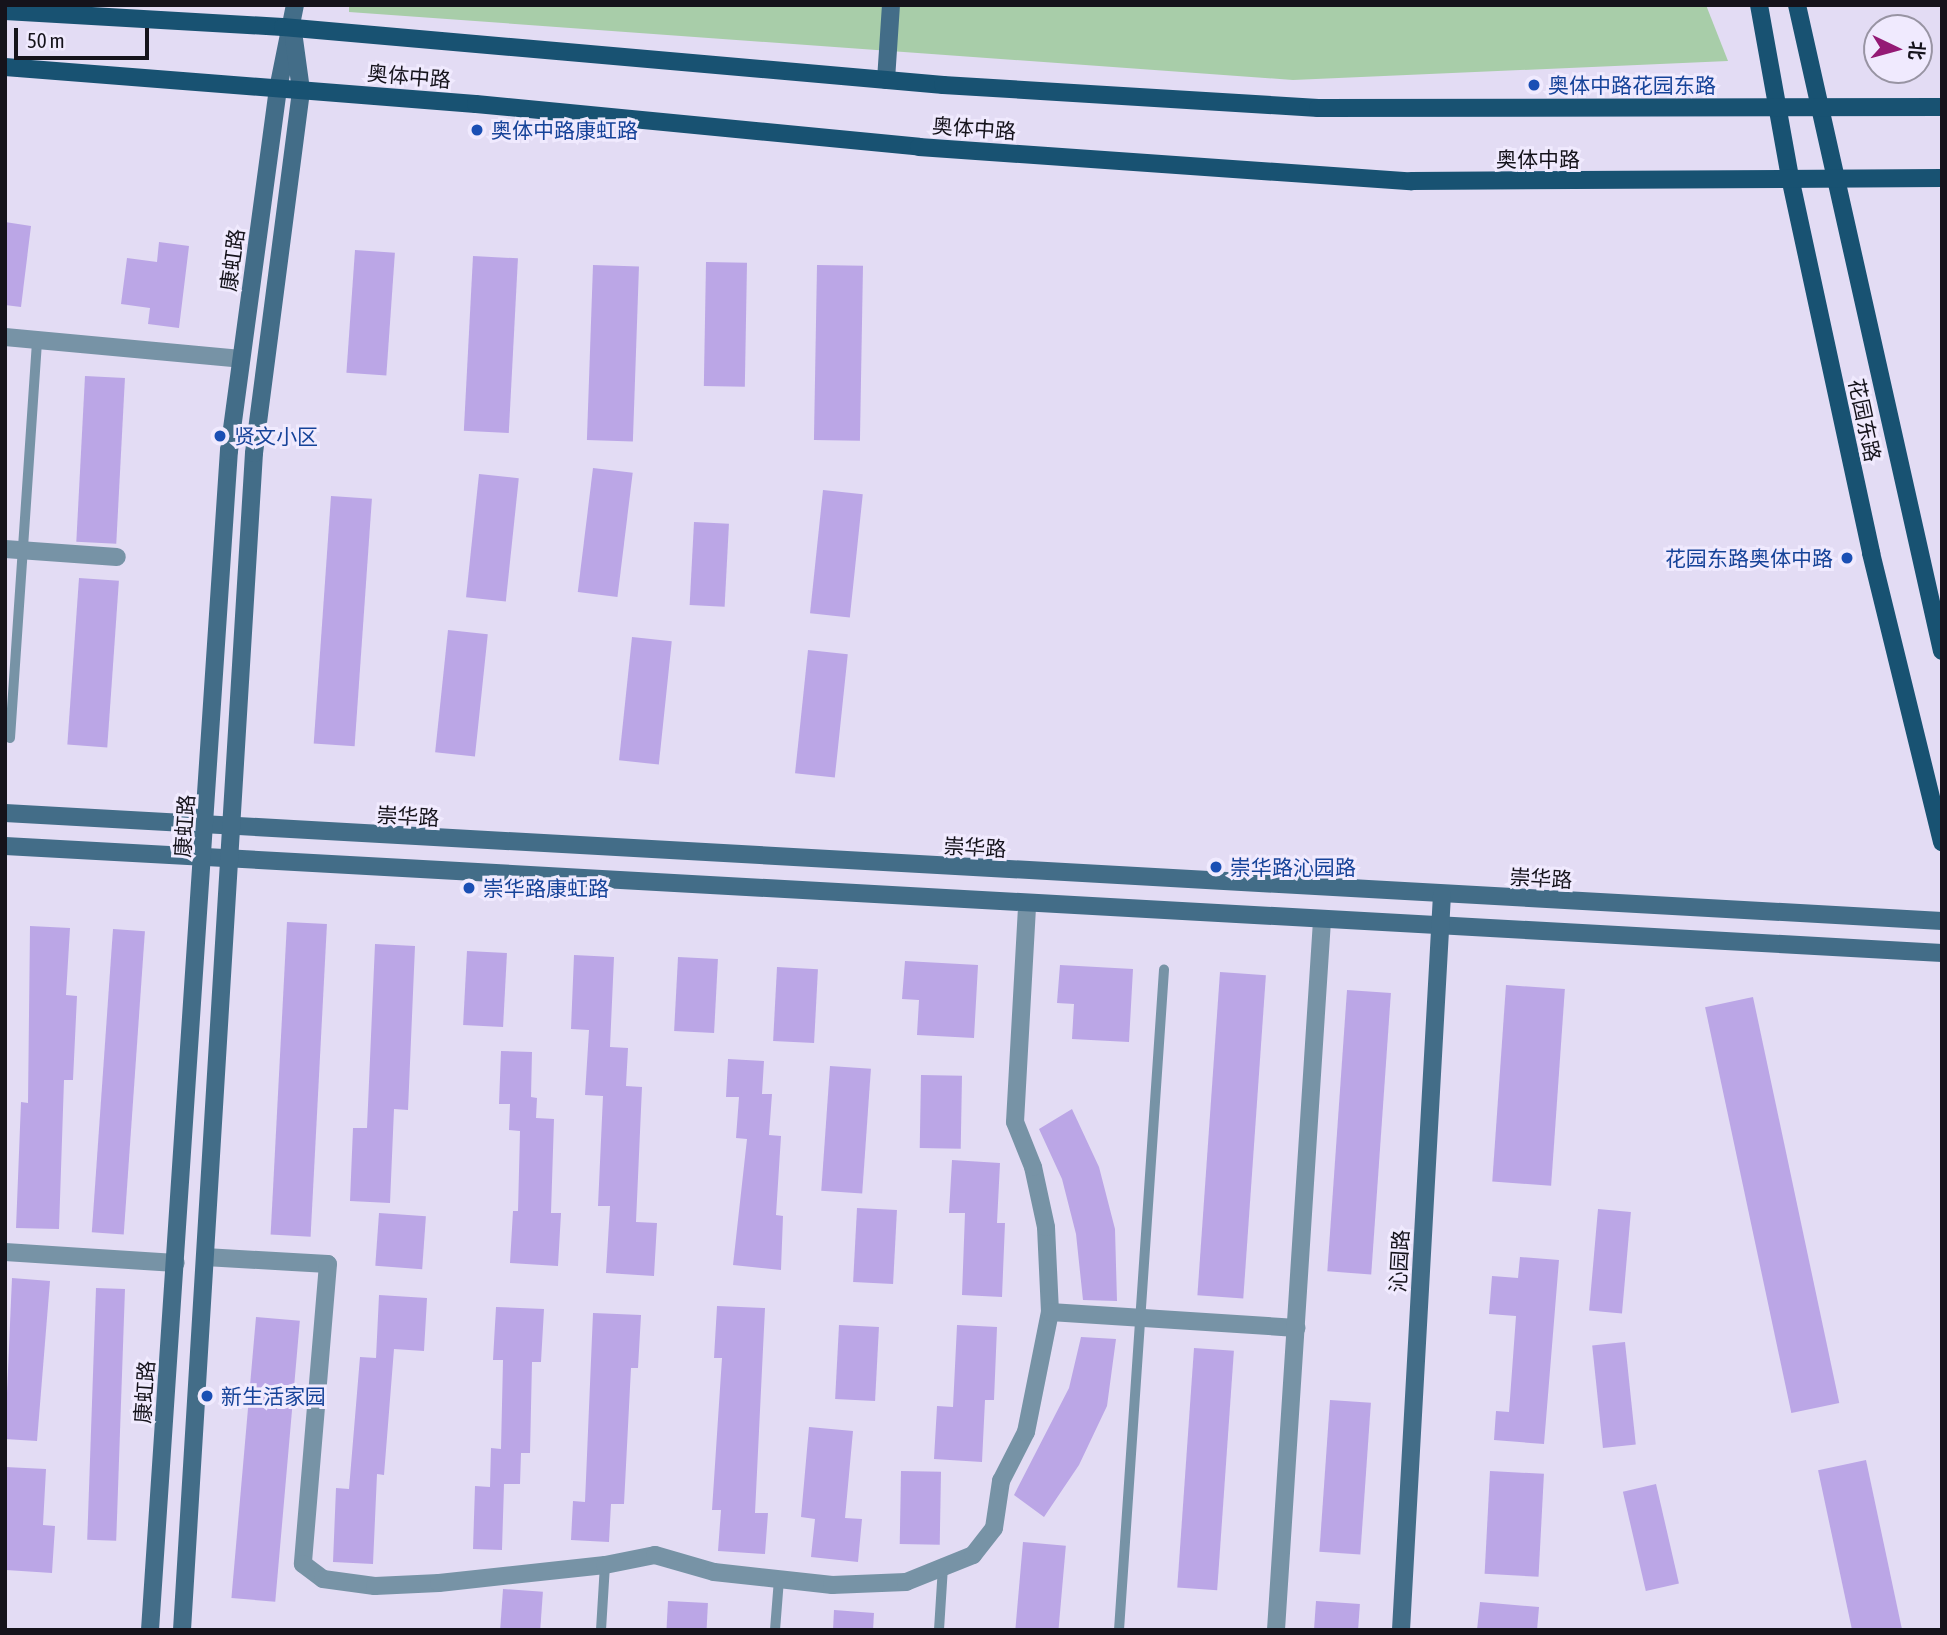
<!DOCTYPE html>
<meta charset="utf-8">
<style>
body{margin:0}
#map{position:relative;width:1947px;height:1635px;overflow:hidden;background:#e3dcf4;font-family:"Asap Condensed","Noto Sans SC",sans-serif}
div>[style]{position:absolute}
.green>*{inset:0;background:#a8cda9}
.building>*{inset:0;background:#bba6e6;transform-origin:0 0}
.lane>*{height:10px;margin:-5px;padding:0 5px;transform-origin:5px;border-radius:5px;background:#7793a6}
.street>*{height:18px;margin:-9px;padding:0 9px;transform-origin:9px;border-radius:9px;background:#7793a6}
.secondary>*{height:18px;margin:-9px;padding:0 9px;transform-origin:9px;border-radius:9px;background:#436d88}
.primary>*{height:18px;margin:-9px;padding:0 9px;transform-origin:9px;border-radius:9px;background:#185272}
.dots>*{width:19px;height:19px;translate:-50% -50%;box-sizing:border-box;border:4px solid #f0eafe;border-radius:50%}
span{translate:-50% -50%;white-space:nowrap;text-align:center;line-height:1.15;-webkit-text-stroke:6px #f0eafe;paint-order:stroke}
.street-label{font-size:21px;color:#15131b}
.transit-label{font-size:21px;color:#164399}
.left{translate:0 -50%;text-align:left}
.right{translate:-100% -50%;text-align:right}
.frame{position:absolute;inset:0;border:7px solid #15131b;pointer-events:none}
.north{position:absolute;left:1863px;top:14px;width:70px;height:70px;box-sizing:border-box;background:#f0eafe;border:2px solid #9894a3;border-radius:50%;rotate:95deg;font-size:19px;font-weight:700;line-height:28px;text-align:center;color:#15131b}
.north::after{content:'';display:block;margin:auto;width:24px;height:32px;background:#941a75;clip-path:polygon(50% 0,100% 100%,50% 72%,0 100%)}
.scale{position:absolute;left:14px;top:28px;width:135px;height:32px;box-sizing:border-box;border:4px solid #15131b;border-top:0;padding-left:9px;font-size:21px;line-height:24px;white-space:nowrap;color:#15131b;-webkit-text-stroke:5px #f0eafe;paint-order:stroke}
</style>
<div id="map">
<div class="green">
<div style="clip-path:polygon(349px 5px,1706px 5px,1728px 61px,1293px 80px,349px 12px)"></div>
</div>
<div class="building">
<div style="clip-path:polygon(5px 222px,31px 226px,21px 307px,5px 305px)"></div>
<div style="clip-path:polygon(159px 242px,189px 246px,179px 328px,148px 324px,150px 308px,121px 304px,127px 258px,157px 262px)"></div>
<div style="left:355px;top:250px;width:40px;height:123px;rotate:4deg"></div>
<div style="left:473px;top:256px;width:45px;height:175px;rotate:3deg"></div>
<div style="left:706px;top:262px;width:41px;height:124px;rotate:1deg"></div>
<div style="left:593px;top:265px;width:46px;height:175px;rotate:2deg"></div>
<div style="left:817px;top:265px;width:46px;height:175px;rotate:1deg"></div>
<div style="left:85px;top:376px;width:40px;height:166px;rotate:3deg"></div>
<div style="left:593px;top:468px;width:40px;height:125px;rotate:7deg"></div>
<div style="left:479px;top:474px;width:40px;height:124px;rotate:6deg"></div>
<div style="left:823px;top:490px;width:40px;height:124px;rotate:6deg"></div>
<div style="left:331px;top:496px;width:41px;height:248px;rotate:4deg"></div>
<div style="left:694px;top:522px;width:35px;height:83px;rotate:3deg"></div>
<div style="left:79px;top:578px;width:40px;height:167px;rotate:4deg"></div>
<div style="left:448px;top:630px;width:40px;height:123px;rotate:6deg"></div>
<div style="left:632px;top:637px;width:40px;height:124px;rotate:6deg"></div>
<div style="left:808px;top:650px;width:40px;height:124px;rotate:6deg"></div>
<div style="left:287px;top:922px;width:40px;height:313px;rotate:3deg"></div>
<div style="clip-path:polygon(30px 926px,70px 928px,66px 995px,77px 996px,73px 1080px,64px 1080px,59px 1229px,16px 1228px,21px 1102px,28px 1103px)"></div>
<div style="left:113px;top:929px;width:32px;height:304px;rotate:4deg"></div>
<div style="clip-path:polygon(375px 944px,415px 946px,408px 1110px,394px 1109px,390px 1203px,350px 1201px,353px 1128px,367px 1128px)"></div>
<div style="left:467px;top:951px;width:40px;height:74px;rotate:3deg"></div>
<div style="clip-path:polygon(574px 955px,614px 957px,610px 1047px,628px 1048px,626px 1086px,642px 1087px,636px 1222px,657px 1223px,654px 1276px,606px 1273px,610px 1206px,598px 1206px,603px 1096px,585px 1095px,589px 1030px,571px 1029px)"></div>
<div style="left:678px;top:957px;width:40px;height:74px;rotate:3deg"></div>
<div style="clip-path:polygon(905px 961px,978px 965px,974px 1038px,917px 1035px,919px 1000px,902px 999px)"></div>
<div style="clip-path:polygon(1060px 965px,1133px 969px,1129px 1042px,1072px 1039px,1074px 1004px,1057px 1003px)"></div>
<div style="left:777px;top:967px;width:41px;height:74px;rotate:3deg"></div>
<div style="left:1220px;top:972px;width:46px;height:324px;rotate:4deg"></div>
<div style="left:1506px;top:985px;width:59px;height:197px;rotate:4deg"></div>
<div style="left:1347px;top:990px;width:44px;height:282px;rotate:4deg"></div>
<div style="left:1753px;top:997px;width:415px;height:49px;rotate:78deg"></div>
<div style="clip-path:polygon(501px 1051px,532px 1052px,531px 1097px,537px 1098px,536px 1118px,554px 1119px,551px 1213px,561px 1213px,558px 1266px,510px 1263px,513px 1211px,518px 1211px,520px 1131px,509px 1130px,510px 1104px,499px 1104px)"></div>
<div style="clip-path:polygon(728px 1059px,764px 1061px,762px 1094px,772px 1094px,769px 1135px,781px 1136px,776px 1215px,783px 1216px,781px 1270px,733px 1265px,747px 1139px,736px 1138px,739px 1097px,726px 1097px)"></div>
<div style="left:830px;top:1066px;width:41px;height:125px;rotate:4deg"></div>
<div style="left:921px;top:1075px;width:41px;height:73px;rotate:1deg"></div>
<div style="clip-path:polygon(1072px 1109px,1099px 1167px,1115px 1229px,1117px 1301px,1083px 1300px,1076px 1234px,1062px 1179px,1039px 1129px)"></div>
<div style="clip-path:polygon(952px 1160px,1000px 1163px,997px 1223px,1005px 1223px,1002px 1297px,962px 1295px,965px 1213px,949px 1213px)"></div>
<div style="left:857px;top:1208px;width:40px;height:74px;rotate:3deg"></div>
<div style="left:1598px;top:1209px;width:33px;height:102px;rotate:5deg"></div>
<div style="left:379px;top:1213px;width:47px;height:53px;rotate:4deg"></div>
<div style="clip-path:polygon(1520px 1257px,1559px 1260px,1544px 1444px,1494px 1440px,1496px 1411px,1509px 1412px,1516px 1316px,1489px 1314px,1492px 1276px,1518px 1278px)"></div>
<div style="clip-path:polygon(12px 1278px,50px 1281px,37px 1441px,5px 1439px)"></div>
<div style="left:96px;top:1288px;width:29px;height:252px;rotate:2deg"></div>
<div style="clip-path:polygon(379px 1295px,427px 1298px,424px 1351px,394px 1349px,384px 1475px,377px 1474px,373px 1564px,333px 1562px,336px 1488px,349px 1489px,360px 1357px,376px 1358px)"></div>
<div style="clip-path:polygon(717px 1306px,765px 1308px,755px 1513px,768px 1513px,765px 1554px,718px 1551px,721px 1510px,712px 1510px,722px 1358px,714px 1358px)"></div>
<div style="clip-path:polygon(496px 1307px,544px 1309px,541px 1362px,532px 1362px,530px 1453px,521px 1453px,520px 1484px,504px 1484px,502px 1550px,473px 1549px,475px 1486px,490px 1487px,491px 1448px,501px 1449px,503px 1360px,493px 1360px)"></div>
<div style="clip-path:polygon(593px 1313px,641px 1315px,638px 1368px,631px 1368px,624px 1504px,611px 1504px,609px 1542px,571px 1540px,573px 1501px,585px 1502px)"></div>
<div style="left:256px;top:1317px;width:44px;height:282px;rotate:5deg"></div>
<div style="left:839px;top:1325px;width:40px;height:74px;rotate:3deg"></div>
<div style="clip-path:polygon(957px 1325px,997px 1327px,994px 1400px,985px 1400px,982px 1462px,934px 1459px,937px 1406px,953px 1407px)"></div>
<div style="clip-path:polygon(1081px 1337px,1116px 1339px,1107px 1406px,1079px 1465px,1044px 1517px,1014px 1495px,1069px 1388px)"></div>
<div style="left:1625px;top:1342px;width:103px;height:33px;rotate:84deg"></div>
<div style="left:1194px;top:1348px;width:40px;height:240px;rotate:4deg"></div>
<div style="left:1330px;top:1400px;width:41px;height:152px;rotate:4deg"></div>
<div style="clip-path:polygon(809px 1427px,853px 1431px,845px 1518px,862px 1519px,858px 1562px,811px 1557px,815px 1519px,801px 1517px)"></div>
<div style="left:1866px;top:1460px;width:174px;height:49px;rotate:78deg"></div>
<div style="clip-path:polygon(5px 1467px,46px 1469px,43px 1525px,55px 1526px,52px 1573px,6px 1570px)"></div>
<div style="left:901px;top:1471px;width:40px;height:73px;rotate:1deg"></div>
<div style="left:1490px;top:1471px;width:54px;height:103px;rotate:3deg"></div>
<div style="left:1656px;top:1484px;width:102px;height:34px;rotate:77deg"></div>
<div style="left:1023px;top:1542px;width:43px;height:88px;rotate:5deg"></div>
<div style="left:503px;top:1589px;width:40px;height:41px;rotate:4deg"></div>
<div style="left:668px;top:1601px;width:40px;height:29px;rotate:3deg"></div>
<div style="left:1316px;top:1601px;width:44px;height:29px;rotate:4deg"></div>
<div style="clip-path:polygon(1480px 1602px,1539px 1607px,1537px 1630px,1477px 1630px)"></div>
<div style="clip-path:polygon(834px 1610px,874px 1613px,873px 1630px,833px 1630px)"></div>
</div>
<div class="lane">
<div style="left:10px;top:738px;width:399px;rotate:-86.1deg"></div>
<div style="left:601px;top:1630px;width:65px;rotate:-86.5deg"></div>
<div style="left:775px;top:1630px;width:51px;rotate:-85.5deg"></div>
<div style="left:939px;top:1630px;width:63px;rotate:-86.4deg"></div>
<div style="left:1119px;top:1630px;width:662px;rotate:-86.1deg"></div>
</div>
<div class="street">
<div style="left:5px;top:337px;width:237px;rotate:5.3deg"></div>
<div style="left:5px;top:549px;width:112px;rotate:4.1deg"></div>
<div style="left:5px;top:1252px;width:171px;rotate:3.7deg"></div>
<div style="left:205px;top:1257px;width:123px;rotate:3.3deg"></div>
<div style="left:328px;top:1264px;width:301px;rotate:94.8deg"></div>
<div style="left:303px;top:1564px;width:25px;rotate:37deg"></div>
<div style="left:323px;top:1579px;width:52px;rotate:7.7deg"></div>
<div style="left:375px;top:1586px;width:64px;rotate:-2.7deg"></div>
<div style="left:439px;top:1583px;width:167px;rotate:-6.2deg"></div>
<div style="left:605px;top:1565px;width:51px;rotate:-11.3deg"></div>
<div style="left:655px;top:1555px;width:61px;rotate:16.1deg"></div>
<div style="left:714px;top:1572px;width:119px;rotate:6.3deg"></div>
<div style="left:832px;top:1585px;width:74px;rotate:-2.3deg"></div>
<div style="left:906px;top:1582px;width:72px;rotate:-21.9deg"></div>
<div style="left:973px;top:1555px;width:34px;rotate:-52deg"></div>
<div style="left:994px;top:1528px;width:48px;rotate:-81.5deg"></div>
<div style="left:1001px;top:1481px;width:55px;rotate:-63deg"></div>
<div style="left:1026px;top:1432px;width:122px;rotate:-78.7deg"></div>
<div style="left:1050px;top:1312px;width:85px;rotate:-92.7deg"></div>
<div style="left:1046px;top:1227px;width:61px;rotate:-102.2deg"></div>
<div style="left:1033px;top:1167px;width:48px;rotate:-111.8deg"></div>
<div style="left:1015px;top:1122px;width:217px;rotate:-86.8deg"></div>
<div style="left:1050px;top:1312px;width:247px;rotate:3.7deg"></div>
<div style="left:1276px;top:1630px;width:710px;rotate:-86.29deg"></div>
</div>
<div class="secondary">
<div style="left:886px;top:80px;width:75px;rotate:-86.2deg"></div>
<div style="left:5px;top:813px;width:1940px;rotate:3.19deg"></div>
<div style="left:5px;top:846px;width:1940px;rotate:3.16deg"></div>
<div style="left:150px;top:1630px;width:1182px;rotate:-86.17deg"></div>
<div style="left:229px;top:451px;width:365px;rotate:-82.3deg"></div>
<div style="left:278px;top:89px;width:86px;rotate:-78.6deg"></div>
<div style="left:182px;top:1630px;width:1179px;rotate:-86.5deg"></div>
<div style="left:254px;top:453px;width:366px;rotate:-82.6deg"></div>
<div style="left:301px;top:90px;width:51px;rotate:-97.8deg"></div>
<div style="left:1401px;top:1630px;width:736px;rotate:-86.81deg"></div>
</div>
<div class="primary">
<div style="left:1759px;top:5px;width:180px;rotate:79.8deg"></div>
<div style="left:1791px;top:182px;width:380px;rotate:77.8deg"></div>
<div style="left:1871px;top:553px;width:298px;rotate:76.2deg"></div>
<div style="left:1797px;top:5px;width:662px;rotate:77.35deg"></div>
<div style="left:5px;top:11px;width:278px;rotate:3.3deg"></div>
<div style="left:283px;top:27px;width:663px;rotate:5.02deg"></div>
<div style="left:943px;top:85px;width:376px;rotate:3.5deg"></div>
<div style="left:1318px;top:108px;width:624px;rotate:-0.09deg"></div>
<div style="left:5px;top:67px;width:472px;rotate:4.5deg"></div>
<div style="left:476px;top:104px;width:445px;rotate:5.5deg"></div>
<div style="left:919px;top:147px;width:493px;rotate:4deg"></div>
<div style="left:1411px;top:181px;width:531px;rotate:-0.32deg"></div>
</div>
<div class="dots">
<div style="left:1534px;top:85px;background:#1a4fb4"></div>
<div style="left:477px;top:130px;background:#1a4fb4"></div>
<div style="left:220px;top:436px;background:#1a4fb4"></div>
<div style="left:1847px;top:558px;background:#1a4fb4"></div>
<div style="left:1216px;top:867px;background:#1a4fb4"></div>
<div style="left:469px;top:888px;background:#1a4fb4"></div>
<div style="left:207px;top:1396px;background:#1a4fb4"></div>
</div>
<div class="street-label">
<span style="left:409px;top:76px;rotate:5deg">奥体中路</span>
<span style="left:974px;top:128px;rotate:4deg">奥体中路</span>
<span style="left:1538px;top:159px">奥体中路</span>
<span style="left:232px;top:260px;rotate:-82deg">康虹路</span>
<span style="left:1865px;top:420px;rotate:78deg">花园东路</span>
<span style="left:408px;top:816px;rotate:3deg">崇华路</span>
<span style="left:184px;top:826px;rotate:-86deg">康虹路</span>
<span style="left:975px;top:847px;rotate:3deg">崇华路</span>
<span style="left:1541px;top:878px;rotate:3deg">崇华路</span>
<span style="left:1399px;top:1261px;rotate:-87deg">沁园路</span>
<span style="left:144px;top:1392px;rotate:-86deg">康虹路</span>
</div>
<div class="transit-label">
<span class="left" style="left:1548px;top:85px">奥体中路花园东路</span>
<span class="left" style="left:491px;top:130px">奥体中路康虹路</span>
<span class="left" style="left:234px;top:436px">贤文小区</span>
<span class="right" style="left:1833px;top:558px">花园东路奥体中路</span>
<span class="left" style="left:1230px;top:867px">崇华路沁园路</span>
<span class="left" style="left:483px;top:888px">崇华路康虹路</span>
<span class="left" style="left:221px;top:1396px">新生活家园</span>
</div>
<div class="frame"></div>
<div class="north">北</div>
<div class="scale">50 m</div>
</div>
